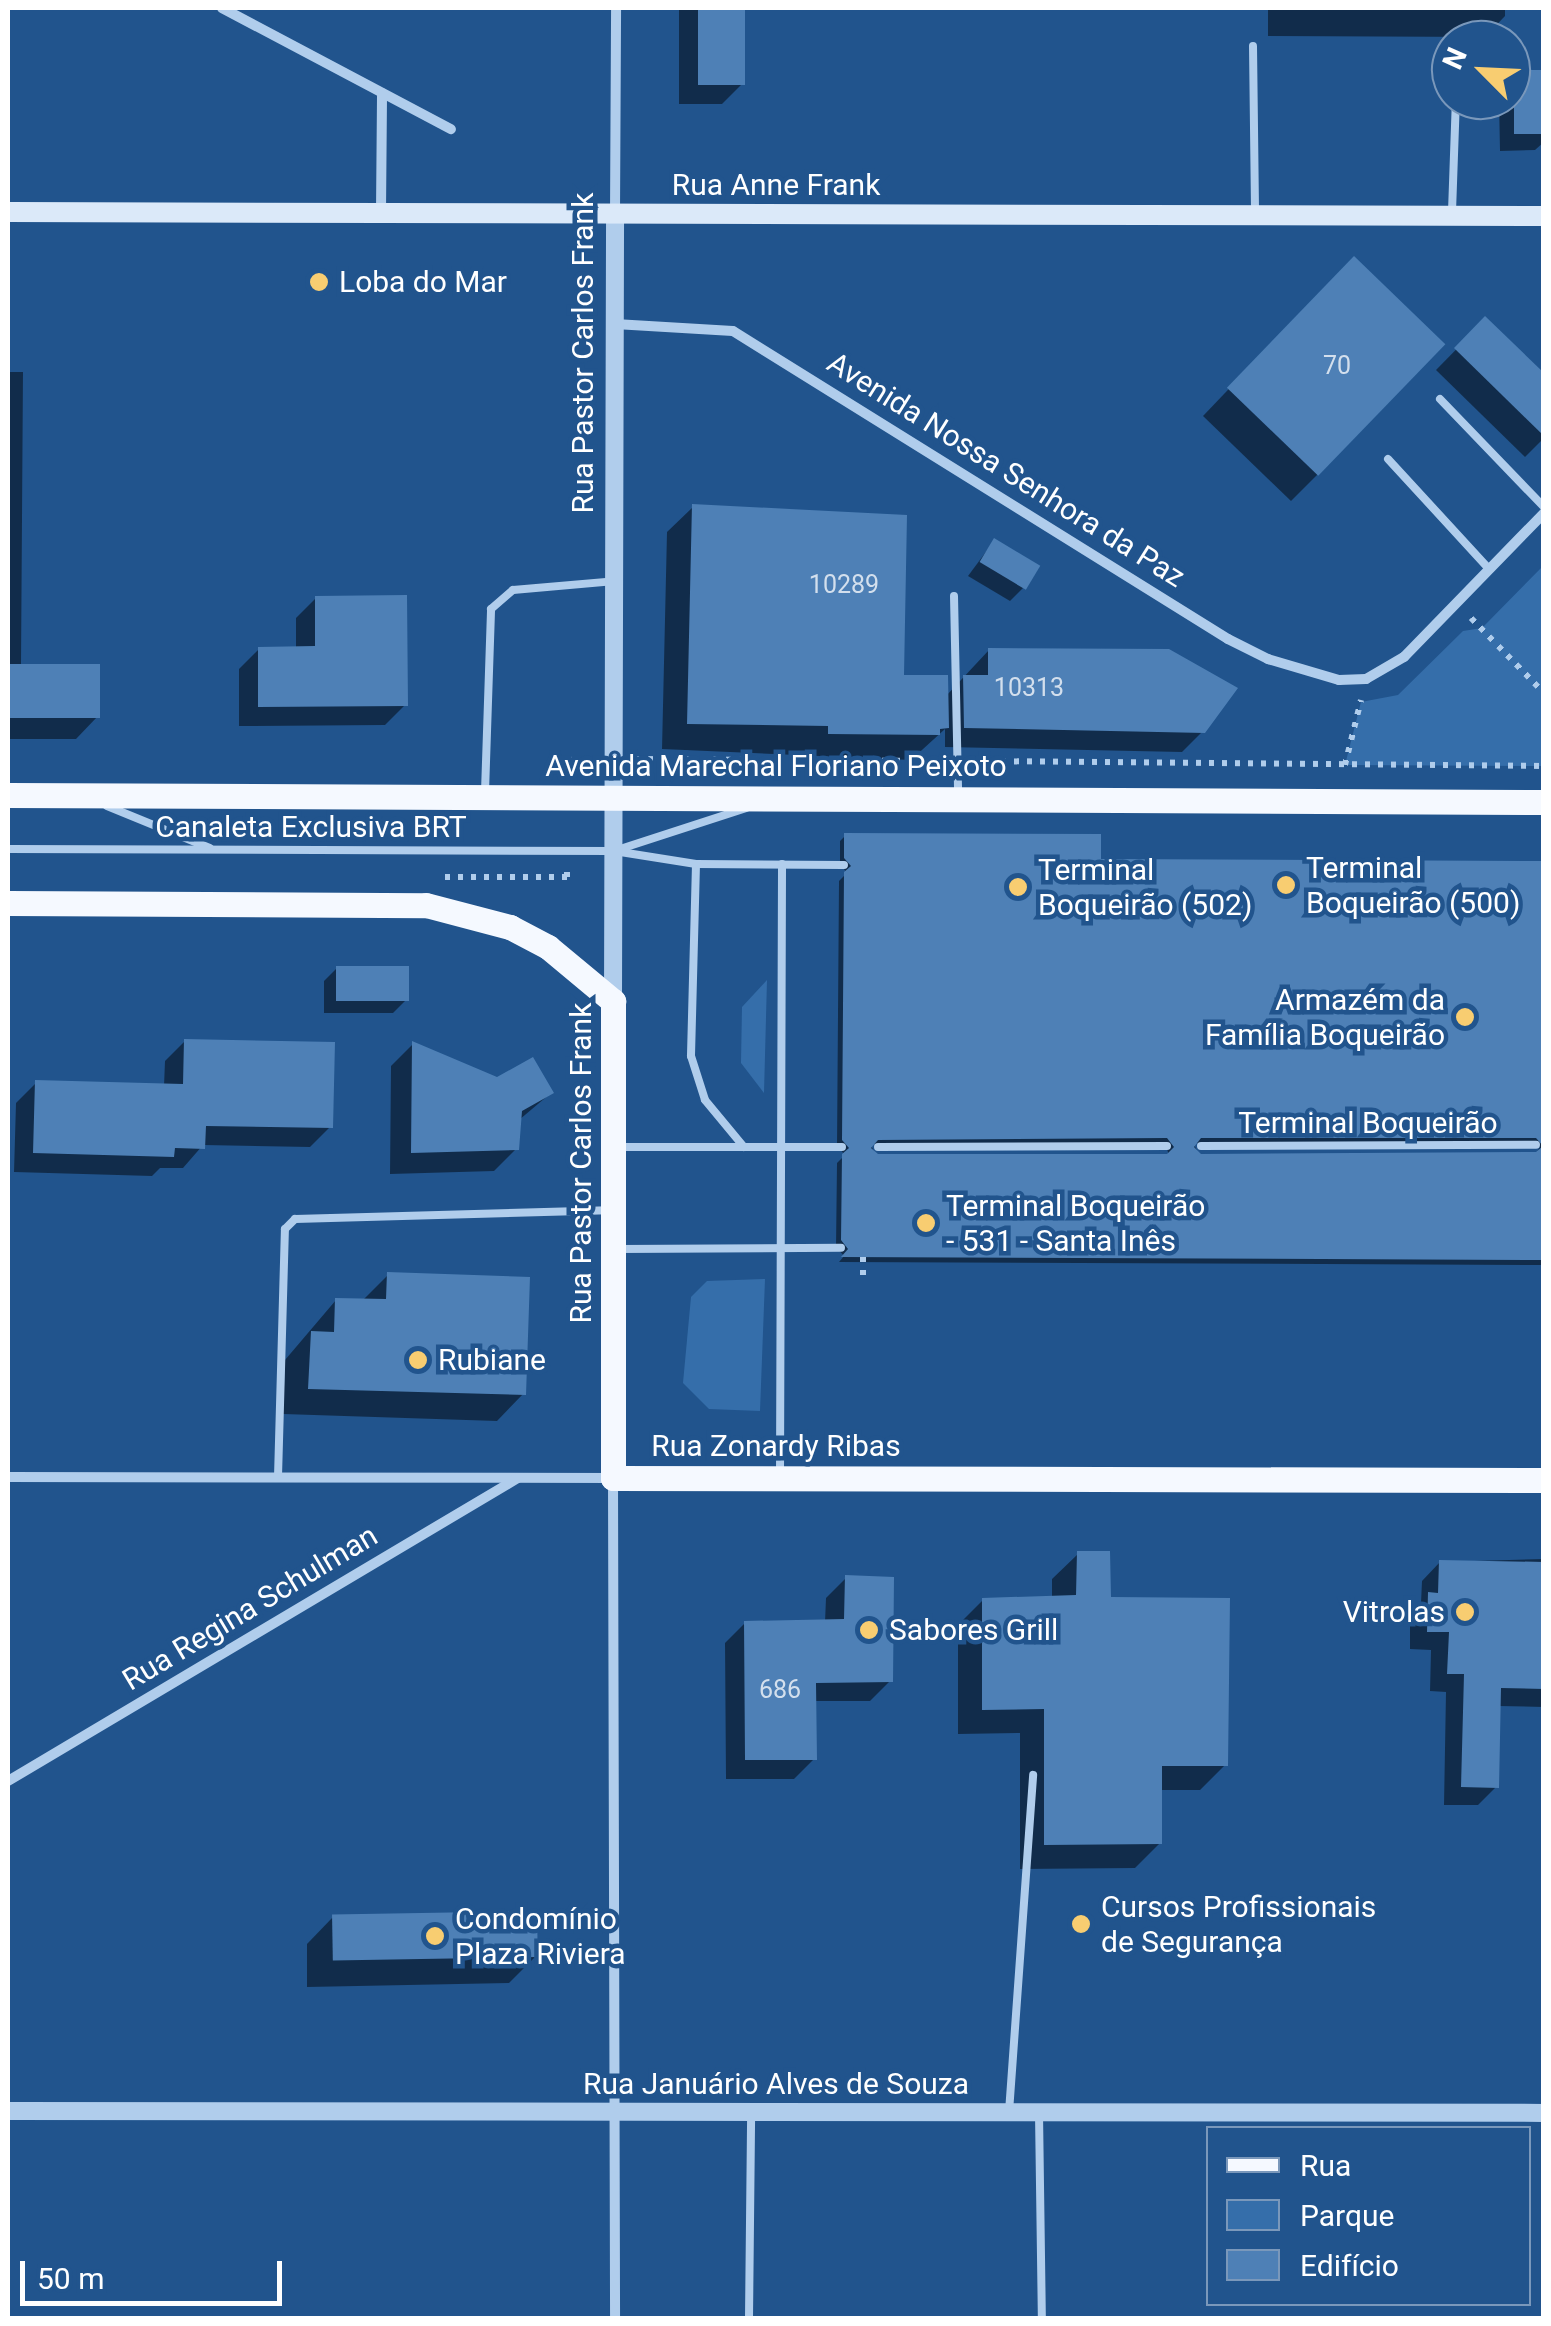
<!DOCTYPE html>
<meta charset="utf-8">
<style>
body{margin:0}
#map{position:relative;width:1551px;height:2326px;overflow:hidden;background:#21548d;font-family:Roboto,sans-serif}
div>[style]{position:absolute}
.green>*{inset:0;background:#356eaa}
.shadow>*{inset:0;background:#0007}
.building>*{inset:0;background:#4e80b6;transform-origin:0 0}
.path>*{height:6px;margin-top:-3px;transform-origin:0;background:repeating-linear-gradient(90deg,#b0cdec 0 5px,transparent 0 13px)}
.service>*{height:8px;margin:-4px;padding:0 4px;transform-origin:4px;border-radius:4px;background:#b0cdec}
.minor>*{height:10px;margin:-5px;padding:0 5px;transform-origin:5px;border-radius:5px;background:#b0cdec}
.tertiary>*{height:18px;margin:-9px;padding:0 9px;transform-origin:9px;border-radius:9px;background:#b0cdec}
.secondary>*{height:20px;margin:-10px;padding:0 10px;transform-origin:10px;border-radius:10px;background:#dbe9f9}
.primary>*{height:25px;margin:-12.5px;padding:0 12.5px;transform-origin:12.5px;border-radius:12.5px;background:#f5f9ff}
.dots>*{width:28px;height:28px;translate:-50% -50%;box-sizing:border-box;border:5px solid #21548d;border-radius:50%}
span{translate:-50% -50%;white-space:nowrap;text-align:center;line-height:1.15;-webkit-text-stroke:9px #21548d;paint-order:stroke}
.number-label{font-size:25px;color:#d3dfed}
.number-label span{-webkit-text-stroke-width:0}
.street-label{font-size:30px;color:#fff}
.poi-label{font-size:30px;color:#fff}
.left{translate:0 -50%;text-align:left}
.right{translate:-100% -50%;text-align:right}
.frame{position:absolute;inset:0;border:10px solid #fff;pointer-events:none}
.legend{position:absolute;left:1206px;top:2126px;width:325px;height:180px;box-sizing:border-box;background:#21548d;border:2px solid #7a98bb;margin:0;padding:12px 18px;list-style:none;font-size:30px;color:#fff}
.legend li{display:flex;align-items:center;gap:20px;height:50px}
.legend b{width:50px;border:2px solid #7a98bb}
.north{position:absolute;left:1431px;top:20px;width:100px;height:100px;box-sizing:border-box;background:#21548d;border:2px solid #7a98bb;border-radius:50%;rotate:294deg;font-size:28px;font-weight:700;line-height:40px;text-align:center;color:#fff}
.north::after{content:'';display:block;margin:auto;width:35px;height:45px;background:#f8cd71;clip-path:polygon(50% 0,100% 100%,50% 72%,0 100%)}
.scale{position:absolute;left:20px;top:2261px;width:262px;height:45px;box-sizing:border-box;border:5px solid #fff;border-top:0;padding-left:12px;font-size:30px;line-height:35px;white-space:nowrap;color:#fff;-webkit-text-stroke:8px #21548d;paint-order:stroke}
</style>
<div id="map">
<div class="green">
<div style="clip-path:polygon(1543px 566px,1543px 766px,1345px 765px,1361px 702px,1398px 695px,1463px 631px,1482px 628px)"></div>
<div style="clip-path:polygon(767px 980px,764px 1093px,741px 1063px,742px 1007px)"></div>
<div style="clip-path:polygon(765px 1279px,760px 1411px,709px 1409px,683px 1383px,691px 1297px,707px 1281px)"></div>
</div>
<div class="shadow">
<div style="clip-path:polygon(679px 8px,743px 8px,742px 84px,722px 104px,679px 104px)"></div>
<div style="clip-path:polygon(1268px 8px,1505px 8px,1505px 16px,1485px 37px,1268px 36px)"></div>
<div style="clip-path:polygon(1544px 72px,1544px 142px,1535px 150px,1500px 151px,1499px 100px,1511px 100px,1511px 78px)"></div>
<div style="clip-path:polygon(1328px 285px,1317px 475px,1291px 501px,1203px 416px)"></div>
<div style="clip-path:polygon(1485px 320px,1544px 377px,1544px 438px,1525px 457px,1436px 370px)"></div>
<div style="clip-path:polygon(8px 372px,23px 372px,21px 666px,98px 716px,76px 739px,8px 739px)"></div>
<div style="clip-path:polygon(693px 507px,902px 677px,946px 696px,989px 650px,1203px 731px,1182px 752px,945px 747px,945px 729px,911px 760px,662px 749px,667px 532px)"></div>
<div style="clip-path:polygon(994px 541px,1023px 588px,1010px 601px,968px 576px)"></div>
<div style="clip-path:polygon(316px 598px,405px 705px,385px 725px,239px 726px,239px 669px,259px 649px,296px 649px,296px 618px)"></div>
<div style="clip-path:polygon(evenodd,846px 835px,1098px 862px,1544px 864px,1544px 1265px,839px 1262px,844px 1256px,836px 1247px,837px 1163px,845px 1155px,837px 1146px,839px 881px,847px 873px,840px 864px,840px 841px,846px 835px,1193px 1143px,1540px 1147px,1535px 1155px,1200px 1156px,1193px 1143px,846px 835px,870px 1144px,1166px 1145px,1169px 1156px,877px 1157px,870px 1144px)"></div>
<div style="clip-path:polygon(337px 968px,406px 1000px,393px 1013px,324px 1013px,324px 981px)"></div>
<div style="clip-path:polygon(185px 1041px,330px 1127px,310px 1147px,203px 1145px,183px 1168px,160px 1168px,152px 1176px,14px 1172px,16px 1103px,36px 1083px,164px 1086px,165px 1061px)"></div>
<div style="clip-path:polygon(413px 1044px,497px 1080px,551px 1093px,519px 1120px,516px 1149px,494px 1171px,390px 1174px,391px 1066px)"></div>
<div style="clip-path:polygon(388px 1275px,523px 1394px,497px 1421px,283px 1414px,285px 1360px,336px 1300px,362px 1301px)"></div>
<div style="clip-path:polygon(1078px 1554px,1225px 1765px,1200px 1790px,1160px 1790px,1160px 1843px,1135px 1868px,1020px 1869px,1020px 1733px,958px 1734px,958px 1625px,983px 1600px,1052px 1598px,1052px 1579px)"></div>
<div style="clip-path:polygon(1544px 1559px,1544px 1707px,1498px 1706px,1496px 1787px,1478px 1805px,1444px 1805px,1446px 1692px,1430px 1691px,1431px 1650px,1410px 1649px,1410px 1613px,1421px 1603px,1422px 1581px,1440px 1562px)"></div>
<div style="clip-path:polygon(846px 1578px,890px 1681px,870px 1701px,814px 1701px,814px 1759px,794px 1779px,726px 1779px,725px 1643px,745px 1623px,825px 1622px,826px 1598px)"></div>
<div style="clip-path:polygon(333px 1917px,536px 1956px,509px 1983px,307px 1987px,307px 1944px)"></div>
</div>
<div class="building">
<div style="left:698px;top:8px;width:47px;height:77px"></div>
<div style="left:1544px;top:70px;width:64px;height:30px;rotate:90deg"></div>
<div style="left:1354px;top:256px;width:127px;height:183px;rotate:44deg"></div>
<div style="clip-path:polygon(1485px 316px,1544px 373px,1544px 436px,1454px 348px)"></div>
<div style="clip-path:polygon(692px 504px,907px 515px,904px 675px,948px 675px,949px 728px,940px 729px,940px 735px,828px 734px,828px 726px,687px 724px)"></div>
<div style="left:994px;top:538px;width:54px;height:28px;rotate:31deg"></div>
<div style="clip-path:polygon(407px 595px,408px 706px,258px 707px,258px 647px,315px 646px,315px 596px)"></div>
<div style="clip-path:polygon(988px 648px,1169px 649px,1238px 688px,1205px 733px,964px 728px,963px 675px,988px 675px)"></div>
<div style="left:8px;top:664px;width:92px;height:54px"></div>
<div style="clip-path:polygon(evenodd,844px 833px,1101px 834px,1101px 859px,1544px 861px,1544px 1260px,841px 1257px,848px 1249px,841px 1240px,842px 1154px,849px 1148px,842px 1140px,844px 872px,851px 866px,844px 858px,844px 833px,1201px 1138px,1536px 1138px,1543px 1146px,1536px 1152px,1201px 1154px,1194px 1147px,1201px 1138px,844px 833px,878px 1140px,1167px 1138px,1174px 1147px,1167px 1154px,878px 1154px,871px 1148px,878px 1140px)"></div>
<div style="left:336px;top:966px;width:73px;height:35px"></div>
<div style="clip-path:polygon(184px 1039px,335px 1042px,333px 1128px,206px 1126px,205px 1149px,175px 1148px,174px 1157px,33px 1153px,35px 1080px,183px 1084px)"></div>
<div style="clip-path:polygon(412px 1041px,497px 1077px,533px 1057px,554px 1093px,522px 1111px,519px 1150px,411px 1153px)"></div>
<div style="clip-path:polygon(387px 1272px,530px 1277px,526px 1395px,308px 1389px,311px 1331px,334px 1332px,335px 1298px,386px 1299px)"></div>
<div style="clip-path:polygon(1077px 1551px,1110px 1551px,1111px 1597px,1230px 1598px,1228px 1766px,1162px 1766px,1162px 1844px,1044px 1845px,1044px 1709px,982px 1710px,982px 1598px,1076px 1595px)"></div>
<div style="clip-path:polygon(1439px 1560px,1544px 1562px,1544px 1689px,1501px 1688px,1499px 1788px,1461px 1787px,1464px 1674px,1447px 1674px,1449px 1632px,1427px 1632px,1428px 1592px,1438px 1593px)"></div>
<div style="clip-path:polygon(845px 1575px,894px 1577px,893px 1682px,816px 1683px,817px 1760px,745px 1760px,744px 1621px,844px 1619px)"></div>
<div style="left:537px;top:1911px;width:46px;height:205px;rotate:89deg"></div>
</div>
<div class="path">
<div style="left:1471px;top:618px;width:105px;rotate:45.8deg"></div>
<div style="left:635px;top:759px;width:302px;rotate:0.4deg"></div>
<div style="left:975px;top:761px;width:569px;rotate:0.5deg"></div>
<div style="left:1345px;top:765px;width:67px;rotate:-76.2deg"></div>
<div style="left:569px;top:769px;width:9px;rotate:-90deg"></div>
<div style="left:569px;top:760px;width:23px;rotate:-2deg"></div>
<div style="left:445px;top:877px;width:122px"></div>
<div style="left:567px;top:877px;width:5px;rotate:-90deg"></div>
<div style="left:863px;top:1257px;width:19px;rotate:90deg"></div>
</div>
<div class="service">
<div style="left:1253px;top:46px;width:165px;rotate:89.3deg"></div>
<div style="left:1452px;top:212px;width:112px;rotate:-88deg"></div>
<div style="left:1440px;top:399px;width:150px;rotate:46.1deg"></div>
<div style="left:1388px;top:459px;width:149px;rotate:47.4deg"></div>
<div style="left:954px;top:596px;width:199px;rotate:88.8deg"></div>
<div style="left:485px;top:792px;width:183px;rotate:-88.1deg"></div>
<div style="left:491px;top:609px;width:29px;rotate:-41deg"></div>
<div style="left:513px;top:590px;width:102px;rotate:-5deg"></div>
<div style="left:107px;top:806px;width:111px;rotate:22.2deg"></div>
<div style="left:8px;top:849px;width:606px;rotate:0.19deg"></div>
<div style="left:614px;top:851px;width:83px;rotate:9deg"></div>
<div style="left:696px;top:864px;width:148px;rotate:0.4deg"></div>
<div style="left:617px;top:850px;width:136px;rotate:-18deg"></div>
<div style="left:696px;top:864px;width:192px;rotate:91.5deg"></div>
<div style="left:691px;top:1056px;width:46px;rotate:72.3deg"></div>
<div style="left:705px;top:1100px;width:61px;rotate:50.3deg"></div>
<div style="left:1201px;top:1146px;width:335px;rotate:-0.2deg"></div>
<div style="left:618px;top:1147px;width:224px"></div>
<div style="left:878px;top:1147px;width:289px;rotate:-0.2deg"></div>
<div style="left:618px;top:1249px;width:223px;rotate:-0.3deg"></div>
<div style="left:780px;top:1475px;width:611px;rotate:-89.81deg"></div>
<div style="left:278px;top:1477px;width:248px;rotate:-88.4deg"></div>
<div style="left:285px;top:1229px;width:14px;rotate:-45deg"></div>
<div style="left:295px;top:1219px;width:313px;rotate:-1.6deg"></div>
<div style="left:1009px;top:2112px;width:338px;rotate:-85.9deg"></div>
<div style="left:1039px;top:2113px;width:205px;rotate:89.2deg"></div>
<div style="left:749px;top:2318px;width:205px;rotate:-89.4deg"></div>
</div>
<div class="minor">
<div style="left:222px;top:8px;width:259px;rotate:27.9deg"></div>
<div style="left:381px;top:212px;width:119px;rotate:-89.5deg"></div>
<div style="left:615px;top:214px;width:206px;rotate:-89.7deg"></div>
<div style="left:615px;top:324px;width:118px;rotate:3.4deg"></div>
<div style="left:733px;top:331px;width:583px;rotate:31.89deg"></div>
<div style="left:1228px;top:639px;width:45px;rotate:26.6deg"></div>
<div style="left:1268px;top:659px;width:74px;rotate:16.5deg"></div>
<div style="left:1339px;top:680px;width:27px;rotate:-2deg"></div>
<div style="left:1366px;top:679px;width:44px;rotate:-30.1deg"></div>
<div style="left:1404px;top:657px;width:201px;rotate:-45.8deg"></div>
<div style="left:8px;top:1477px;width:605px;rotate:0.09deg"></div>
<div style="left:613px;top:1478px;width:840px;rotate:89.86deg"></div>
<div style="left:8px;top:1781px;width:593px;rotate:-30.72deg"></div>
</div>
<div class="tertiary">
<div style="left:613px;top:1001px;width:787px;rotate:-89.85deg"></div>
<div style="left:8px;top:2111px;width:1536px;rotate:0.07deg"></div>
</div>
<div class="secondary">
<div style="left:8px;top:212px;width:1536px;rotate:0.15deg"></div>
</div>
<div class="primary">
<div style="left:8px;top:795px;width:1536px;rotate:0.26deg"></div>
<div style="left:8px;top:903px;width:418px;rotate:0.3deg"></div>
<div style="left:426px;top:905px;width:87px;rotate:14.7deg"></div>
<div style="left:510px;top:927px;width:43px;rotate:27.8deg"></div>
<div style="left:548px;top:947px;width:85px;rotate:39.7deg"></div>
<div style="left:613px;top:1001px;width:477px;rotate:90deg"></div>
<div style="left:613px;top:1478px;width:931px;rotate:0.12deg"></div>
</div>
<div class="dots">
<div style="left:319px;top:282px;background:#f8cd71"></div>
<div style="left:1286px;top:885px;background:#f8cd71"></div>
<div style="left:1018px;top:887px;background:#f8cd71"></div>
<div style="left:1465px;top:1017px;background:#f8cd71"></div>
<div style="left:926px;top:1223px;background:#f8cd71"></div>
<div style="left:418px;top:1360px;background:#f8cd71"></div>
<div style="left:1465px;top:1612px;background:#f8cd71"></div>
<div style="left:869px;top:1630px;background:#f8cd71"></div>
<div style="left:1081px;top:1924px;background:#f8cd71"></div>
<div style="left:435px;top:1936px;background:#f8cd71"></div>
</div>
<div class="number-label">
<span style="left:1337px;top:366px">70</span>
<span style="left:844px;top:585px">10289</span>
<span style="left:1029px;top:688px">10313</span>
<span style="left:780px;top:1690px">686</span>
</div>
<div class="street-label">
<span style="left:776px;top:185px">Rua Anne Frank</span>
<span style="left:583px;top:353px;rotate:-90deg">Rua Pastor Carlos Frank</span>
<span style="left:1006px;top:470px;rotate:32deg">Avenida Nossa Senhora da Paz</span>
<span style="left:776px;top:766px">Avenida Marechal Floriano Peixoto</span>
<span style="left:311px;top:827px">Canaleta Exclusiva BRT</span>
<span style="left:1368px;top:1123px">Terminal Boqueirão</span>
<span style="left:581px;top:1163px;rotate:-90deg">Rua Pastor Carlos Frank</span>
<span style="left:776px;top:1446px">Rua Zonardy Ribas</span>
<span style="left:250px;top:1608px;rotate:-31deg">Rua Regina Schulman</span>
<span style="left:776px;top:2084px">Rua Januário Alves de Souza</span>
</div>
<div class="poi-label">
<span class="left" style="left:339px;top:282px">Loba do Mar</span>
<span class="left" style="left:1306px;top:885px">Terminal<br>Boqueirão (500)</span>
<span class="left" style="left:1038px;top:887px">Terminal<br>Boqueirão (502)</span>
<span class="right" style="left:1445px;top:1017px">Armazém da<br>Família Boqueirão</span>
<span class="left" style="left:946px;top:1223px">Terminal Boqueirão<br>- 531 - Santa Inês</span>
<span class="left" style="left:438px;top:1360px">Rubiane</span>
<span class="right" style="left:1445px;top:1612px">Vitrolas</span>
<span class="left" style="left:889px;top:1630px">Sabores Grill</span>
<span class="left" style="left:1101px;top:1924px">Cursos Profissionais<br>de Segurança</span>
<span class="left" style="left:455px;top:1936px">Condomínio<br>Plaza Riviera</span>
</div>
<div class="frame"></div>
<ul class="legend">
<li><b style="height:12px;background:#f5f9ff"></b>Rua</li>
<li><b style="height:28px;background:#356eaa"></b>Parque</li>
<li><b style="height:28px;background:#4e80b6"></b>Edifício</li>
</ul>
<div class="north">N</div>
<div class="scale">50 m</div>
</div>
